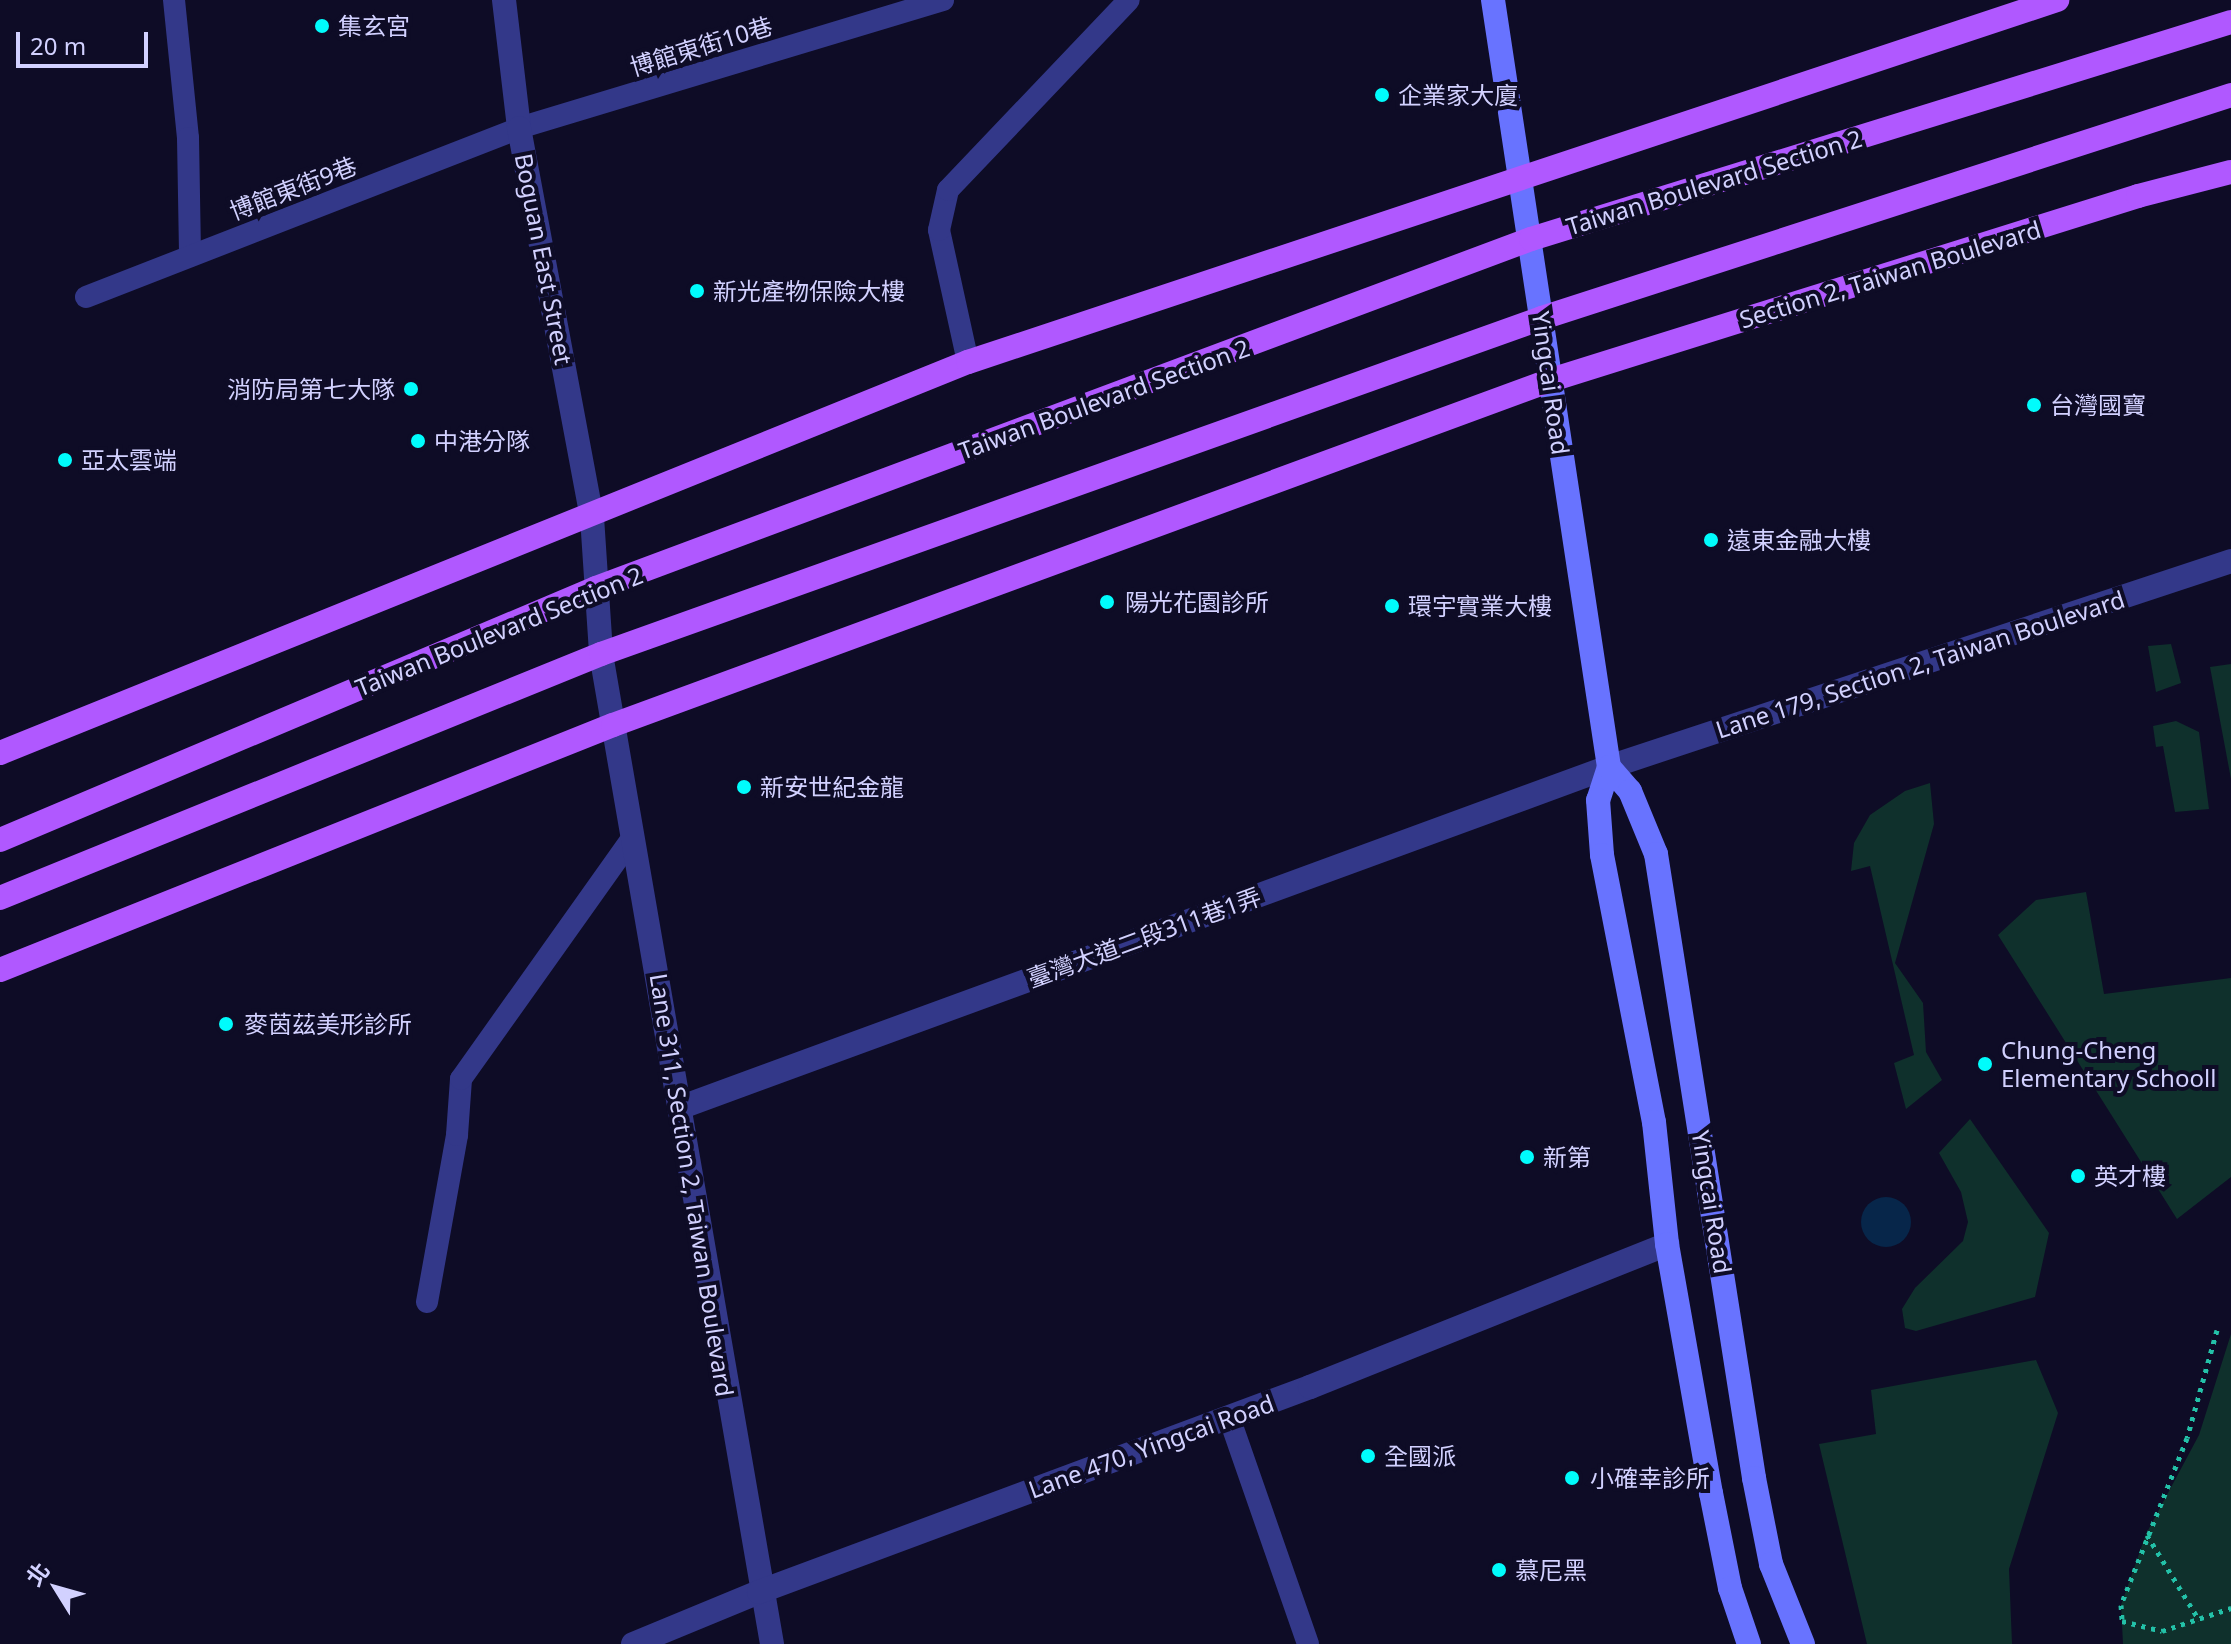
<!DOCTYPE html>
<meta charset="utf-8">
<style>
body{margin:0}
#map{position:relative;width:2231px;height:1644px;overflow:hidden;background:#0e0c26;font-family:"Noto Sans","Noto Sans TC",sans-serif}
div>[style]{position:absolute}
.green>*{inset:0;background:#0f302c}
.water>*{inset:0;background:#07264a}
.round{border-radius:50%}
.path>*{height:5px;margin-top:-2.5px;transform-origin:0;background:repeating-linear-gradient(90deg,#23c1a8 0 4px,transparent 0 10px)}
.lane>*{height:22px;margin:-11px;padding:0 11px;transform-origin:11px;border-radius:11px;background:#333889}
.street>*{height:24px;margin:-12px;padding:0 12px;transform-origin:12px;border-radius:12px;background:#333889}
.secondary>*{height:24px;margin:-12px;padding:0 12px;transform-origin:12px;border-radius:12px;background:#6873ff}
.primary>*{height:24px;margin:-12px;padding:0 12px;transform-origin:12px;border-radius:12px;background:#b058ff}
.dots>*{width:22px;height:22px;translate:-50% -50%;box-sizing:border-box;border:4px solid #0e0c26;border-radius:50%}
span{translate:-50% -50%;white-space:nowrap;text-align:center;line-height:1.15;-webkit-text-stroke:8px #0e0c26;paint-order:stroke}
.poi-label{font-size:24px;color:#d2d1ff}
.left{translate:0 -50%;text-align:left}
.right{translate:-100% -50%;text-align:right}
.street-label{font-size:24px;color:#d2d1ff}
.north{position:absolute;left:16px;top:1548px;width:80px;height:80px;-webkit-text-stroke:6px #0e0c26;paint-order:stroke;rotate:307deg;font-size:22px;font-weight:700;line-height:32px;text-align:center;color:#d2d1ff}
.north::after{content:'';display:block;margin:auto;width:28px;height:36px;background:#d2d1ff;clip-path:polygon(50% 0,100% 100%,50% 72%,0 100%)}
.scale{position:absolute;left:16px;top:32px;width:132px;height:36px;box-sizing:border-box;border:4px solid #d2d1ff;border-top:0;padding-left:10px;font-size:24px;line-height:28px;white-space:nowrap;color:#d2d1ff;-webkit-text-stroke:6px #0e0c26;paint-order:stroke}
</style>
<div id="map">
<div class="green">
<div style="clip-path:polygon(2171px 644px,2181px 683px,2156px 692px,2148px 646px)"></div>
<div style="clip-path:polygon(2231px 664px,2231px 779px,2210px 667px)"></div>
<div style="clip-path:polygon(2176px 721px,2199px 732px,2209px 809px,2175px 812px,2163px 746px,2156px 747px,2153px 726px)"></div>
<div style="clip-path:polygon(1930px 783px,1934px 824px,1895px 963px,1923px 1003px,1926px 1052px,1942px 1080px,1906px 1109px,1894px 1063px,1914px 1055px,1870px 866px,1851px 871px,1854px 843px,1870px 815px,1905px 791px)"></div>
<div style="clip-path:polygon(2086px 892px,2104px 994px,2231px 978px,2231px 1177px,2177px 1219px,1998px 935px,2036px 900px)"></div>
<div style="clip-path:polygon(1970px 1119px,2049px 1233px,2035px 1297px,1916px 1331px,1905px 1328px,1902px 1309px,1915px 1288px,1963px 1241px,1968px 1222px,1961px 1192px,1939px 1153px)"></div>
<div style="clip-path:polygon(2231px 1334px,2231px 1644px,2123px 1644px,2121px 1605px,2146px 1534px,2199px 1435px)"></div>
<div style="clip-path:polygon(2036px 1360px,2058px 1413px,2009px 1569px,2012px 1644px,1867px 1644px,1819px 1444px,1876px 1434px,1871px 1390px)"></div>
</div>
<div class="water">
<div class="round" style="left:1861px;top:1197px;width:50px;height:50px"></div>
</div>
<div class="path">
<div style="left:2217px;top:1330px;width:112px;rotate:105.5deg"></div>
<div style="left:2187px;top:1438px;width:180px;rotate:111.6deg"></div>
<div style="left:2121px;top:1605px;width:16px;rotate:86deg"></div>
<div style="left:2122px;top:1621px;width:41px;rotate:14deg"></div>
<div style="left:2162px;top:1631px;width:73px;rotate:-18.4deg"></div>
<div style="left:2147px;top:1535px;width:100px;rotate:58.5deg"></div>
</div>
<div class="lane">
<div style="left:174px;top:0;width:139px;rotate:84.2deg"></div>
<div style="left:188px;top:138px;width:118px;rotate:89deg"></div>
<div style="left:86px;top:297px;width:465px;rotate:-21.3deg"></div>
<div style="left:519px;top:128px;width:443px;rotate:-16.8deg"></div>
<div style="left:968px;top:362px;width:135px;rotate:-102.4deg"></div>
<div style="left:939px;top:230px;width:41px;rotate:-77.3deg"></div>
<div style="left:948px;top:190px;width:262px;rotate:-46.4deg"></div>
<div style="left:427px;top:1302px;width:170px;rotate:-79.8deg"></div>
<div style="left:457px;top:1135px;width:56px;rotate:-85.9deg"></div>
<div style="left:461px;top:1079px;width:297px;rotate:-54.6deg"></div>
<div style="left:1229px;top:1417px;width:240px;rotate:70.8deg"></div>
</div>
<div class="street">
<div style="left:504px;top:0;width:129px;rotate:83.3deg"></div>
<div style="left:519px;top:128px;width:396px;rotate:79.4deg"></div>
<div style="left:592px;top:517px;width:137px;rotate:86.2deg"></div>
<div style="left:601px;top:654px;width:1005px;rotate:80.2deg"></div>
<div style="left:679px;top:1108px;width:991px;rotate:-20.14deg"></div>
<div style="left:1609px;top:767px;width:655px;rotate:-18.32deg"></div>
<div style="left:633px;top:1644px;width:136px;rotate:-22.4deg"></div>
<div style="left:759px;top:1592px;width:588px;rotate:-20.41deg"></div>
<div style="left:1310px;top:1387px;width:385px;rotate:-21.8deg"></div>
</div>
<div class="secondary">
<div style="left:1493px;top:0;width:776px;rotate:81.4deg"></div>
<div style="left:1609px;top:767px;width:35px;rotate:108deg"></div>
<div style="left:1598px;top:800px;width:55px;rotate:85.8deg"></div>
<div style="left:1602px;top:855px;width:272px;rotate:79deg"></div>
<div style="left:1654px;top:1122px;width:123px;rotate:83.9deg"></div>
<div style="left:1667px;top:1244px;width:253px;rotate:80deg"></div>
<div style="left:1711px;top:1493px;width:97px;rotate:78.7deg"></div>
<div style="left:1730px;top:1588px;width:59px;rotate:71.3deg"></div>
<div style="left:1609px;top:767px;width:32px;rotate:49deg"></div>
<div style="left:1630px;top:791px;width:68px;rotate:67.6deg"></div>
<div style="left:1656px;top:854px;width:632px;rotate:81.07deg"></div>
<div style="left:1754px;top:1478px;width:88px;rotate:78.8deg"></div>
<div style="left:1771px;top:1564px;width:86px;rotate:68.2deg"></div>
</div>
<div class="primary">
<div style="left:0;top:753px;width:1044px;rotate:-22deg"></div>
<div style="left:968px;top:362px;width:1148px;rotate:-18.39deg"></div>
<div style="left:0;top:840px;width:647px;rotate:-22.92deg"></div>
<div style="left:596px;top:588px;width:998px;rotate:-20.47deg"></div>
<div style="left:1531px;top:239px;width:733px;rotate:-17.22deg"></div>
<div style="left:0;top:898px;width:649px;rotate:-22.1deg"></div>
<div style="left:601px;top:654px;width:999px;rotate:-19.65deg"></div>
<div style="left:1542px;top:318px;width:724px;rotate:-17.93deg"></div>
<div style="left:0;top:970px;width:660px;rotate:-21.79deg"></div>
<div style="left:613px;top:725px;width:999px;rotate:-20.19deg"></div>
<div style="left:1551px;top:380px;width:615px;rotate:-17.4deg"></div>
<div style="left:2138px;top:196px;width:96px;rotate:-14.5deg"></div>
</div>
<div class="dots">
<div style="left:322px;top:26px;background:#00fcfc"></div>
<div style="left:1382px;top:95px;background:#00fcfc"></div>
<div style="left:697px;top:291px;background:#00fcfc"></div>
<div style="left:411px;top:389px;background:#00fcfc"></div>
<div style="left:2034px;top:405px;background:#00fcfc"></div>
<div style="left:418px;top:441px;background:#00fcfc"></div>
<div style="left:65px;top:460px;background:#00fcfc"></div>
<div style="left:1711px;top:540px;background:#00fcfc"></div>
<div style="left:1107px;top:602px;background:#00fcfc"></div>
<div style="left:1392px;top:606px;background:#00fcfc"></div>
<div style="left:744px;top:787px;background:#00fcfc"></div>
<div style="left:226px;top:1024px;background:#00fcfc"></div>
<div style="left:1985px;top:1064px;background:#00fcfc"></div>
<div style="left:1527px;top:1157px;background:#00fcfc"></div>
<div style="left:2078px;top:1176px;background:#00fcfc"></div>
<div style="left:1368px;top:1456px;background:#00fcfc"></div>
<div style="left:1572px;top:1478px;background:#00fcfc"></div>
<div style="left:1499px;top:1570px;background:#00fcfc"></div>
</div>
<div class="poi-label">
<span class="left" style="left:338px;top:26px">集玄宮</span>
<span class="left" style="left:1398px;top:95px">企業家大廈</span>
<span class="left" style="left:713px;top:291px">新光產物保險大樓</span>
<span class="right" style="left:395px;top:389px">消防局第七大隊</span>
<span class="left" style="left:2050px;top:405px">台灣國寶</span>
<span class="left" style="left:434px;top:441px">中港分隊</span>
<span class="left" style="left:81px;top:460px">亞太雲端</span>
<span class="left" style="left:1727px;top:540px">遠東金融大樓</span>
<span class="left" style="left:1125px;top:602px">陽光花園診所</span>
<span class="left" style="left:1408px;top:606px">環宇實業大樓</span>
<span class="left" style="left:760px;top:787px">新安世紀金龍</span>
<span class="left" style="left:244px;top:1024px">麥茵茲美形診所</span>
<span class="left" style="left:2001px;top:1064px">Chung-Cheng<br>Elementary Schooll</span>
<span class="left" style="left:1543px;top:1157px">新第</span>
<span class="left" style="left:2094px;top:1176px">英才樓</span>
<span class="left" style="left:1384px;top:1456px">全國派</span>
<span class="left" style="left:1590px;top:1478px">小確幸診所</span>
<span class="left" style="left:1515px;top:1570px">慕尼黑</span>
</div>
<div class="street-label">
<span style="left:701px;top:46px;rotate:-17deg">博館東街10巷</span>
<span style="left:1714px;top:182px;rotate:-17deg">Taiwan Boulevard Section 2</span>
<span style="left:293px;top:188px;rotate:-21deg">博館東街9巷</span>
<span style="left:544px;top:259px;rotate:79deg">Boguan East Street</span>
<span style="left:1890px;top:274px;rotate:-17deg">Section 2, Taiwan Boulevard</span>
<span style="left:1551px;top:383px;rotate:82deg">Yingcai Road</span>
<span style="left:1104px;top:399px;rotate:-20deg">Taiwan Boulevard Section 2</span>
<span style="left:499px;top:631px;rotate:-22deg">Taiwan Boulevard Section 2</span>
<span style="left:1920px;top:664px;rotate:-18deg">Lane 179, Section 2, Taiwan Boulevard</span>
<span style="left:1144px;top:937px;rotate:-20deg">臺灣大道二段311巷1弄</span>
<span style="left:692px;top:1185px;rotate:81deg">Lane 311, Section 2, Taiwan Boulevard</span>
<span style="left:1712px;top:1202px;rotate:81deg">Yingcai Road</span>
<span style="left:1151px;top:1446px;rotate:-20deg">Lane 470, Yingcai Road</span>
</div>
<div class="north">北</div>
<div class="scale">20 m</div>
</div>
